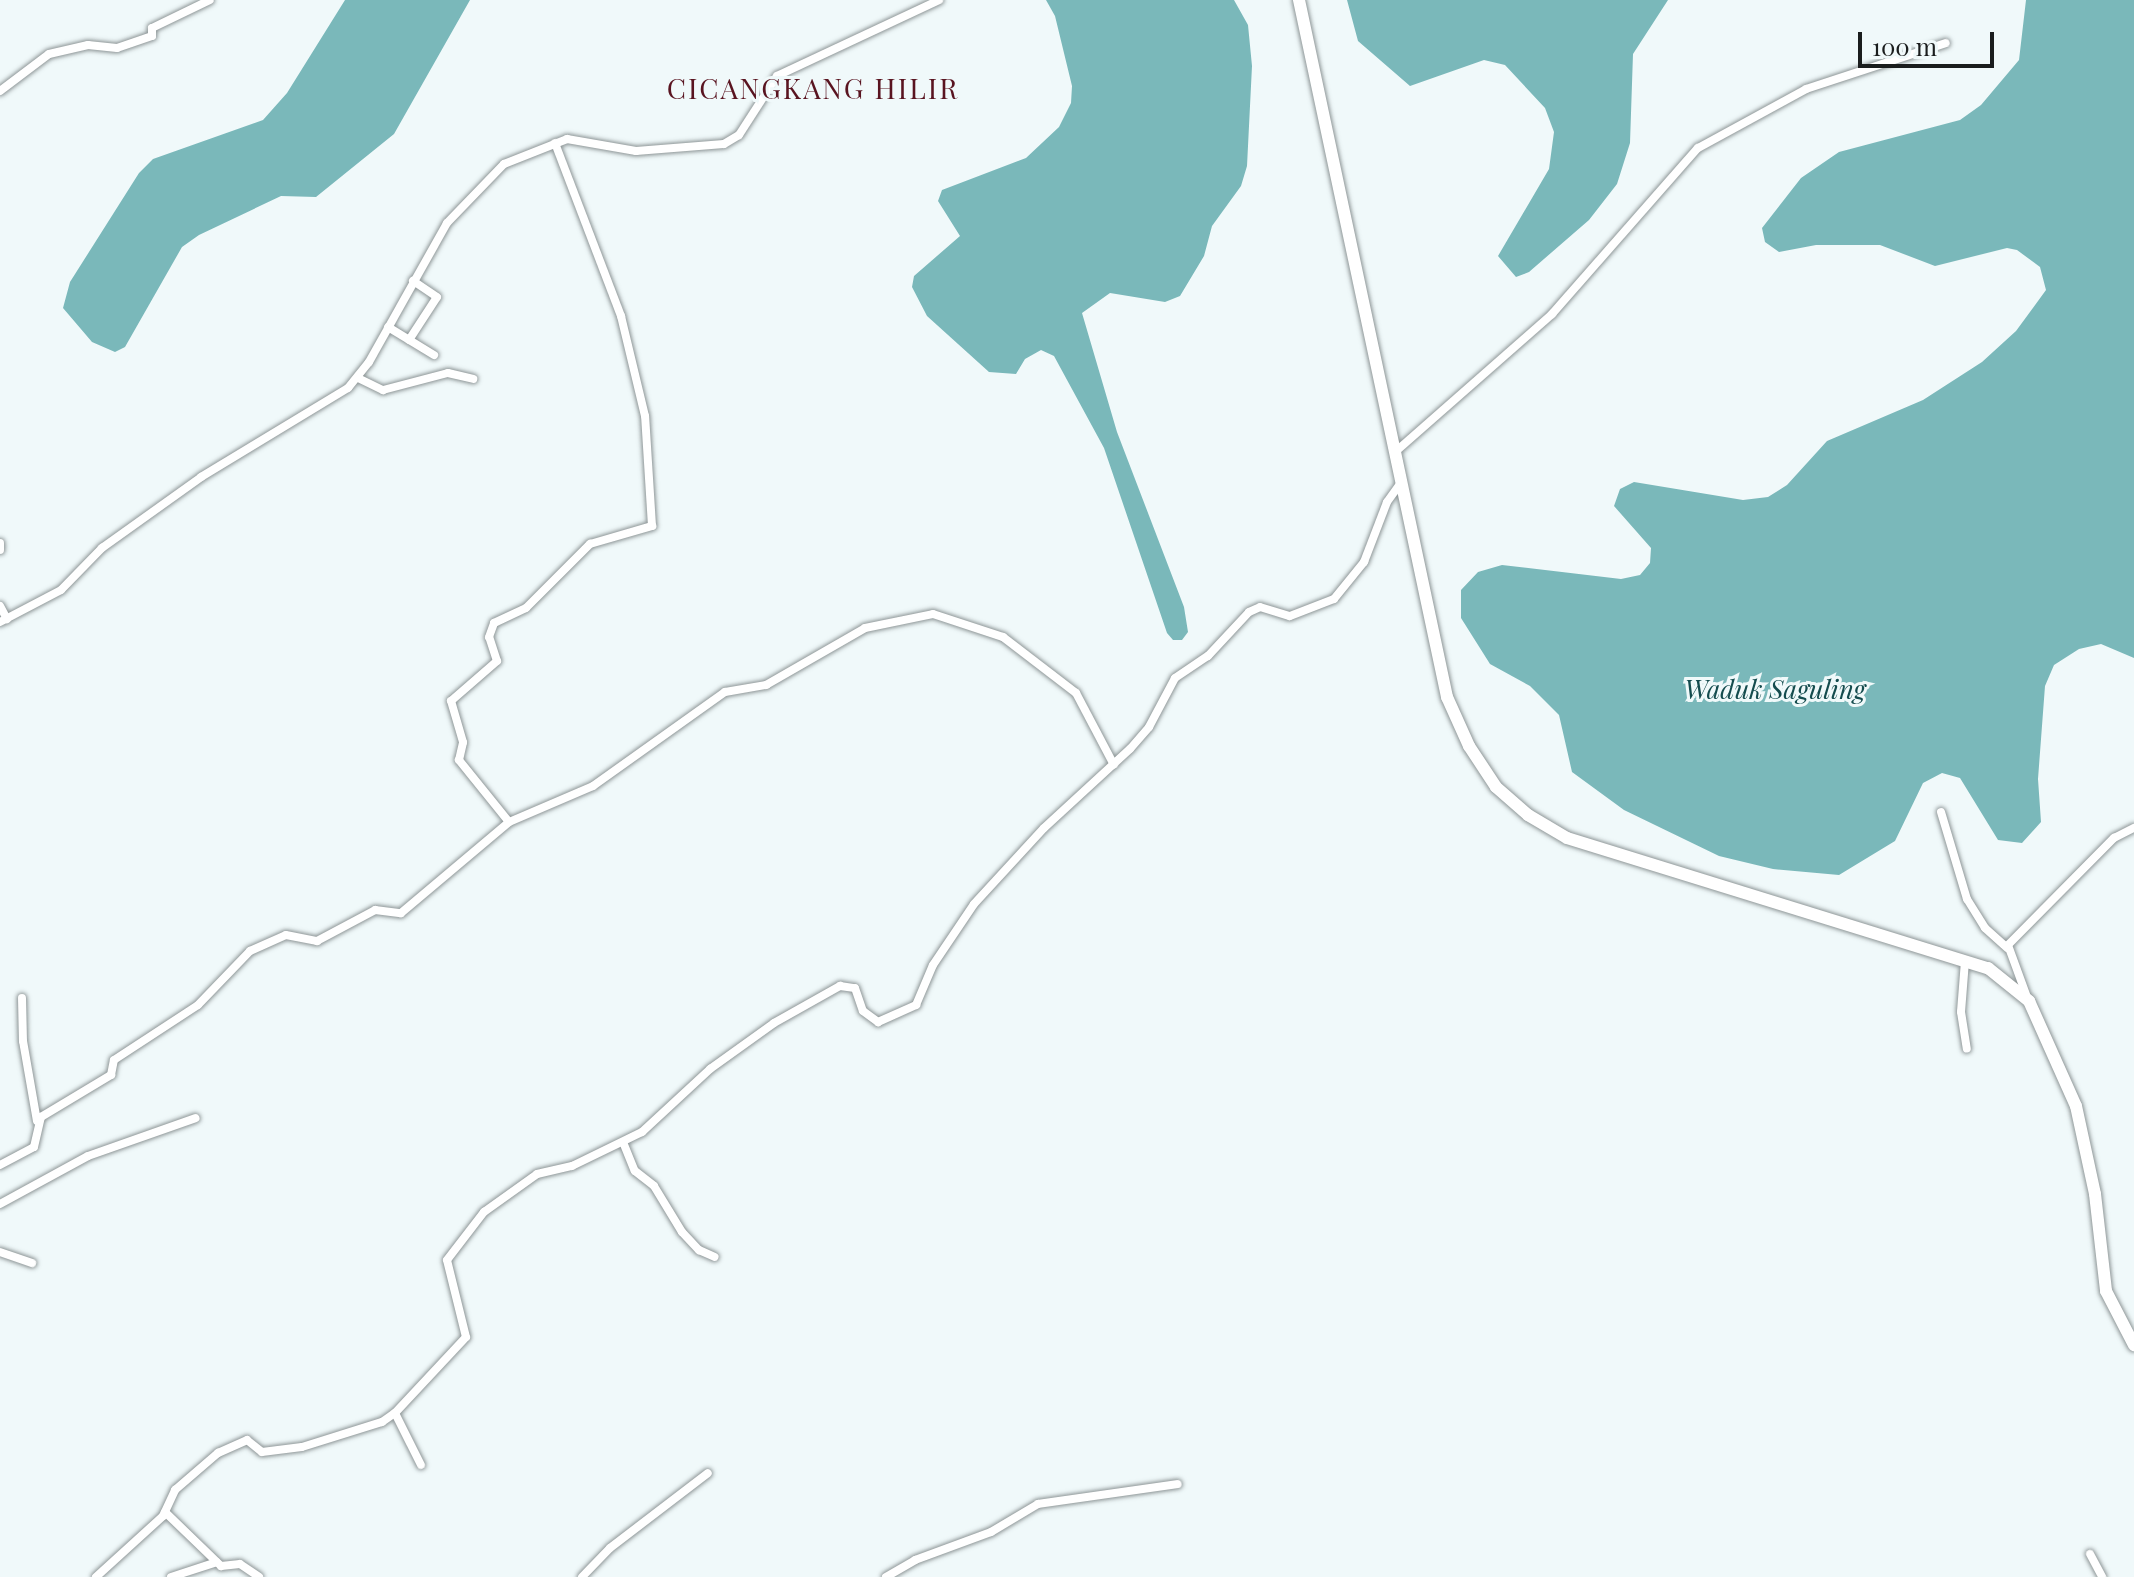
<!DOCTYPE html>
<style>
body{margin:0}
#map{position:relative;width:2134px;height:1577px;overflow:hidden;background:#f0f9fa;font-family:"Playfair Display",serif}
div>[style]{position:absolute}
.water>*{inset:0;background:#7ab8ba}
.roads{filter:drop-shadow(0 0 2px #8e9697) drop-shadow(0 0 2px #8e9697)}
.minor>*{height:8px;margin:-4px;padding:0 4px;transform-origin:4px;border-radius:4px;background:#fff}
.secondary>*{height:12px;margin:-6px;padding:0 6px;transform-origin:6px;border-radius:6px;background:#fff}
span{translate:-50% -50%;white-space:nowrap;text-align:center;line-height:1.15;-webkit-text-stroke:6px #f0f9fa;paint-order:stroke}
.water-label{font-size:26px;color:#144c4e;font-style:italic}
.quarter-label{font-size:28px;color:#591420;letter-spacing:2px}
.scale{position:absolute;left:1858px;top:32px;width:136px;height:36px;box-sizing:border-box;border:4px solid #1a1d1d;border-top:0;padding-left:10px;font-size:24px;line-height:28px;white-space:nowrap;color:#1a1d1d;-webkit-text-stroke:6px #f0f9fa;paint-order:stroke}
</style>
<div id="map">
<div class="water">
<div style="clip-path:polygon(345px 0,470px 0,394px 134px,316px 197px,281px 196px,199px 235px,182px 247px,125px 347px,115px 352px,92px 342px,63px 308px,70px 282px,139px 173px,153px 159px,263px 120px,287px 93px)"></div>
<div style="clip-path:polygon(1046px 0,1234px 0,1248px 25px,1252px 66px,1247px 166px,1241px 186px,1212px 226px,1204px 256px,1180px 296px,1165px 302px,1110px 293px,1082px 313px,1117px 432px,1184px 607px,1188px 632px,1182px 640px,1173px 640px,1167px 633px,1104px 448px,1054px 356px,1041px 350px,1025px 359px,1016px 374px,989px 372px,927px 316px,912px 287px,914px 276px,960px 236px,938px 201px,942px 190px,1026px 158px,1059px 127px,1071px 103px,1072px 86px,1055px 16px)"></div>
<div style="clip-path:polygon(1347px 0,1668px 0,1633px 54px,1630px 143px,1617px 184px,1589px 220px,1529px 272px,1516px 277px,1498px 256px,1549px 169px,1554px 132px,1545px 108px,1505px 65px,1484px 60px,1410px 86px,1358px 41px)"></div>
<div style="clip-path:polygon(2026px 0,2134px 0,2134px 658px,2101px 644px,2079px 649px,2054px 665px,2045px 686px,2038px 779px,2041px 822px,2022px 843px,1998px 840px,1960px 778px,1942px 773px,1923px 783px,1895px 841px,1839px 875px,1773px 869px,1719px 856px,1624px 810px,1572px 772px,1559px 715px,1530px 686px,1490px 664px,1461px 618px,1461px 590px,1478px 572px,1502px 565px,1621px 579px,1640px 575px,1650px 563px,1651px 548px,1614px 506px,1620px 489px,1634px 482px,1743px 500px,1768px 497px,1787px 485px,1827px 441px,1923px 400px,1982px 362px,2016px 331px,2046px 290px,2040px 267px,2017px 250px,2007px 248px,1935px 266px,1880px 245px,1816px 245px,1779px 252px,1765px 242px,1762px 228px,1801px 178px,1839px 152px,1960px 120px,1981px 105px,2019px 60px)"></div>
</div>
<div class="roads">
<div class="minor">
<div style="left:0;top:91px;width:61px;rotate:-37.1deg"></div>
<div style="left:49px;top:54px;width:40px;rotate:-13deg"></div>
<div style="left:88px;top:45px;width:29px;rotate:6deg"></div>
<div style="left:117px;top:48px;width:37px;rotate:-19deg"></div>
<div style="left:152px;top:36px;width:8px;rotate:-90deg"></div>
<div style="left:152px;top:28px;width:64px;rotate:-25.8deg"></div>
<div style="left:388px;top:327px;width:54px;rotate:31.3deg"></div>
<div style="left:409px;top:340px;width:51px;rotate:-56.9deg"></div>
<div style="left:437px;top:297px;width:29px;rotate:-146deg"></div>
<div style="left:358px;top:378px;width:28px;rotate:26deg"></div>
<div style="left:383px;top:390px;width:67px;rotate:-14.7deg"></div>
<div style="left:448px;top:373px;width:26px;rotate:13deg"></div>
<div style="left:1395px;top:452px;width:209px;rotate:-41.3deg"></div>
<div style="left:1552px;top:314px;width:221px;rotate:-48.7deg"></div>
<div style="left:1698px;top:148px;width:123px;rotate:-28.6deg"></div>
<div style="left:1806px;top:89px;width:147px;rotate:-18.2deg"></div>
<div style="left:0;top:543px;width:7px;rotate:90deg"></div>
<div style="left:0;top:606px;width:15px;rotate:62deg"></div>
<div style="left:0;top:622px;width:69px;rotate:-27.7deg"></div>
<div style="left:61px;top:590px;width:59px;rotate:-45.7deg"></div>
<div style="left:102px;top:548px;width:122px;rotate:-35.6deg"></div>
<div style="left:201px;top:477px;width:172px;rotate:-31.2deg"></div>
<div style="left:348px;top:388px;width:33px;rotate:-51deg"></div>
<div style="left:369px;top:362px;width:159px;rotate:-60.7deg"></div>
<div style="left:447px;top:223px;width:82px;rotate:-46deg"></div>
<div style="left:504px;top:164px;width:68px;rotate:-21.6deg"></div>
<div style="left:567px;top:139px;width:70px;rotate:9.9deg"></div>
<div style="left:636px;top:151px;width:88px;rotate:-4.5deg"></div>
<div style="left:724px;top:144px;width:17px;rotate:-31deg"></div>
<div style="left:739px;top:135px;width:70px;rotate:-57.2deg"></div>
<div style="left:777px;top:76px;width:179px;rotate:-25.1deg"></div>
<div style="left:1941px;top:812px;width:91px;rotate:73.4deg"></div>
<div style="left:1967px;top:899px;width:34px;rotate:58deg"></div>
<div style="left:1985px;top:928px;width:30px;rotate:42deg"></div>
<div style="left:509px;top:822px;width:80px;rotate:-128.9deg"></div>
<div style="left:459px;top:760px;width:18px;rotate:-77deg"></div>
<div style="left:463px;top:742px;width:43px;rotate:-106.3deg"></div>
<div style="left:451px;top:701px;width:61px;rotate:-41deg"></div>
<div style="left:497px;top:661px;width:25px;rotate:-108deg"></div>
<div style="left:489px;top:637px;width:15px;rotate:-70deg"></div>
<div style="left:494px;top:623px;width:35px;rotate:-25deg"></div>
<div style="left:526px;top:608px;width:91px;rotate:-45deg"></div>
<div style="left:590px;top:544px;width:65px;rotate:-16.2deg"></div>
<div style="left:652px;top:526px;width:110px;rotate:-93.6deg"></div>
<div style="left:645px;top:416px;width:103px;rotate:-103.5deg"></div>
<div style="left:621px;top:316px;width:185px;rotate:-110.9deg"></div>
<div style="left:1965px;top:961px;width:51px;rotate:94.5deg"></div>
<div style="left:1961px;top:1012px;width:37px;rotate:81deg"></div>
<div style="left:2027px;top:997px;width:55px;rotate:-110.1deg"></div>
<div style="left:2008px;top:945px;width:151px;rotate:-45.3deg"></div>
<div style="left:2114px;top:838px;width:22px;rotate:-27deg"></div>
<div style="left:22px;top:998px;width:43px;rotate:88.7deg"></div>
<div style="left:23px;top:1041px;width:81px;rotate:80.1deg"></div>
<div style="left:623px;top:1142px;width:31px;rotate:68deg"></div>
<div style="left:635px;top:1171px;width:24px;rotate:38deg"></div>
<div style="left:654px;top:1186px;width:54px;rotate:58.7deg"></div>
<div style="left:682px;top:1232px;width:25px;rotate:47deg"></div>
<div style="left:699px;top:1250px;width:17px;rotate:24deg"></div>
<div style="left:0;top:1165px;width:38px;rotate:-28deg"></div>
<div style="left:34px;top:1147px;width:31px;rotate:-77deg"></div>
<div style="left:41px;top:1117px;width:82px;rotate:-31deg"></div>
<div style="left:111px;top:1075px;width:15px;rotate:-79deg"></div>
<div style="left:114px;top:1060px;width:100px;rotate:-33.2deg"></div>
<div style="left:198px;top:1005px;width:75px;rotate:-46.1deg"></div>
<div style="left:250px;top:951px;width:39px;rotate:-24deg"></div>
<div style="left:286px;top:935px;width:32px;rotate:11deg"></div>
<div style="left:317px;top:941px;width:66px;rotate:-28.1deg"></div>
<div style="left:375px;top:910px;width:26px;rotate:7deg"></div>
<div style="left:401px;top:913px;width:141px;rotate:-40.1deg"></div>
<div style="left:509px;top:822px;width:91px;rotate:-23.2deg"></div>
<div style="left:593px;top:786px;width:162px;rotate:-35.5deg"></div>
<div style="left:725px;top:692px;width:42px;rotate:-9.7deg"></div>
<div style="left:766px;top:685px;width:114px;rotate:-29.9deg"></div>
<div style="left:865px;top:628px;width:69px;rotate:-11.6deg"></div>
<div style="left:933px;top:614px;width:74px;rotate:18.2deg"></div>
<div style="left:1003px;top:637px;width:92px;rotate:37.5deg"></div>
<div style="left:1076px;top:693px;width:81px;rotate:62.2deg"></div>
<div style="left:0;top:1204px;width:100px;rotate:-28.6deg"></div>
<div style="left:88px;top:1156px;width:114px;rotate:-19.4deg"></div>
<div style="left:0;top:1252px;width:34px;rotate:19deg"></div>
<div style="left:395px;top:1413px;width:58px;rotate:63.4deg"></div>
<div style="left:165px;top:1512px;width:78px;rotate:44deg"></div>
<div style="left:221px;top:1566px;width:19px;rotate:-6deg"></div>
<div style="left:240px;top:1564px;width:23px;rotate:34deg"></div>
<div style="left:2090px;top:1554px;width:26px;rotate:62deg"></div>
<div style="left:96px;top:1577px;width:91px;rotate:-42.3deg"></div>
<div style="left:163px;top:1516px;width:29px;rotate:-65deg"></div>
<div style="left:175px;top:1490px;width:57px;rotate:-40.7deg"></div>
<div style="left:218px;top:1453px;width:32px;rotate:-24deg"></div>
<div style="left:247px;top:1440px;width:19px;rotate:39deg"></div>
<div style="left:262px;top:1452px;width:40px;rotate:-7.1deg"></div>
<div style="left:302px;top:1447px;width:84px;rotate:-17.4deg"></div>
<div style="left:382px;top:1422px;width:16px;rotate:-35deg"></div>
<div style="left:395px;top:1413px;width:104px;rotate:-46.9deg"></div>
<div style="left:466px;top:1337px;width:79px;rotate:-103.9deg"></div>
<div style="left:447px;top:1260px;width:61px;rotate:-52.4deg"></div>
<div style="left:484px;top:1212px;width:65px;rotate:-35.6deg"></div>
<div style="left:537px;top:1174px;width:36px;rotate:-13deg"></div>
<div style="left:572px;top:1166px;width:78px;rotate:-25.9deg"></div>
<div style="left:642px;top:1132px;width:93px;rotate:-42.8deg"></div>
<div style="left:710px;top:1069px;width:79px;rotate:-35.7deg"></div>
<div style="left:774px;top:1023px;width:76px;rotate:-29.3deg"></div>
<div style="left:840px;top:986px;width:15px;rotate:8deg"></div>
<div style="left:855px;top:988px;width:24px;rotate:71deg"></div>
<div style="left:863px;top:1011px;width:19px;rotate:36deg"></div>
<div style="left:878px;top:1022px;width:42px;rotate:-24.1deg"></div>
<div style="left:916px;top:1005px;width:43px;rotate:-67deg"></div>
<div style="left:933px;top:965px;width:73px;rotate:-56.1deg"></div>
<div style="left:974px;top:904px;width:103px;rotate:-47.4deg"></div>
<div style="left:1044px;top:828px;width:117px;rotate:-42.6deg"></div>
<div style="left:1130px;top:749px;width:29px;rotate:-49deg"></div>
<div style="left:1149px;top:727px;width:55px;rotate:-62deg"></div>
<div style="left:1175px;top:678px;width:40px;rotate:-34deg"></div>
<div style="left:1208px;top:656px;width:60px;rotate:-47deg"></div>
<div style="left:1249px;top:612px;width:12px;rotate:-24deg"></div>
<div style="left:1260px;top:607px;width:31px;rotate:17deg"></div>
<div style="left:1290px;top:616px;width:47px;rotate:-21.1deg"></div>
<div style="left:1334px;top:599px;width:48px;rotate:-51deg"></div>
<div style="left:1364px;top:562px;width:64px;rotate:-69deg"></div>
<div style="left:1387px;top:502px;width:26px;rotate:-54deg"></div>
<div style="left:171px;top:1577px;width:48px;rotate:-18.1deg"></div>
<div style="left:582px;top:1577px;width:40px;rotate:-46deg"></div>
<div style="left:610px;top:1548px;width:123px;rotate:-37.4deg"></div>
<div style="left:886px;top:1577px;width:34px;rotate:-30deg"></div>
<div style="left:915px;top:1560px;width:81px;rotate:-20.2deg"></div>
<div style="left:991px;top:1532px;width:55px;rotate:-30.8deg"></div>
<div style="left:1038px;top:1504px;width:141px;rotate:-8.1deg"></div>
</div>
<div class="secondary">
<div style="left:1299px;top:0;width:713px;rotate:78.01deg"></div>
<div style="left:1447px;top:697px;width:54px;rotate:65.8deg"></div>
<div style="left:1469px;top:746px;width:49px;rotate:56.6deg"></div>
<div style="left:1496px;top:787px;width:43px;rotate:41.2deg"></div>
<div style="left:1528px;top:815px;width:45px;rotate:30.5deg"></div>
<div style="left:1567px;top:838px;width:441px;rotate:17.2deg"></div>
<div style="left:1988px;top:968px;width:53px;rotate:38.8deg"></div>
<div style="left:2029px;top:1001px;width:115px;rotate:65.9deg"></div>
<div style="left:2076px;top:1106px;width:90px;rotate:77.8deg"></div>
<div style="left:2095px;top:1194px;width:98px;rotate:83.5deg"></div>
<div style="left:2106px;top:1291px;width:61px;rotate:62.6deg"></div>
</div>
</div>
<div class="water-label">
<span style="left:1775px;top:689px">Waduk Saguling</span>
</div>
<div class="quarter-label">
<span style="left:813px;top:88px">CICANGKANG HILIR</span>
</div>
<div class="scale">100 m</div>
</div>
